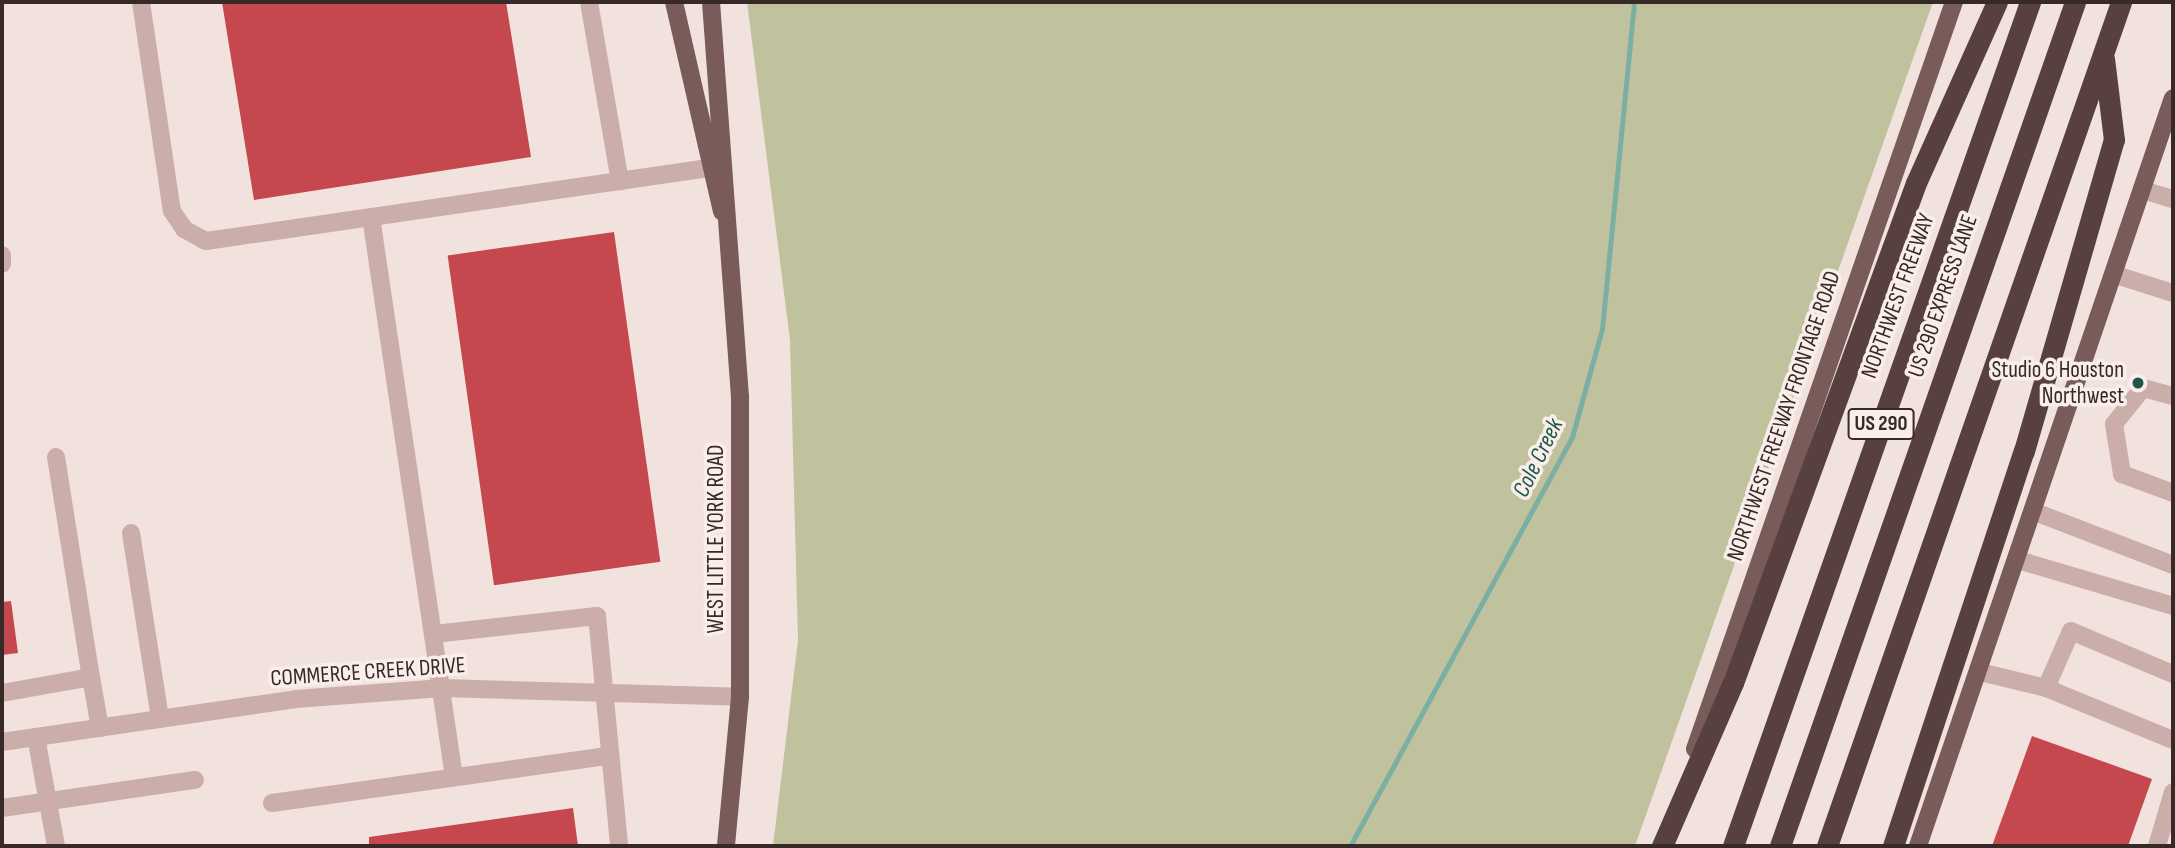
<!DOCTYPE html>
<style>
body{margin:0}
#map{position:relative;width:2175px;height:848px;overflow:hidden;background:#f2e2dd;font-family:"Sofia Sans Condensed",sans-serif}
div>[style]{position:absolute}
.green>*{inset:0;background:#c0c29d}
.stream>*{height:5px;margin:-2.5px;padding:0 2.5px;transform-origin:2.5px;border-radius:2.5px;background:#7cafa3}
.building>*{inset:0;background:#c5484e;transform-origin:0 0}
.minor>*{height:18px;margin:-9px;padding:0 9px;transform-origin:9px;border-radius:9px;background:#cbaea9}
.major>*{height:18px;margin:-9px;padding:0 9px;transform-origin:9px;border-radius:9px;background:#795b5a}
.highway>*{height:21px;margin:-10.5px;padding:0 10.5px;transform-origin:10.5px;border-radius:10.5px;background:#594040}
.dots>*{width:19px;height:19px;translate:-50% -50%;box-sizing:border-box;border:4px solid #faeeea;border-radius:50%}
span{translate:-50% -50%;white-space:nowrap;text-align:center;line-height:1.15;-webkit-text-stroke:7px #faeeea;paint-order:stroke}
.shield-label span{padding:2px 5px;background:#faeeea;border:2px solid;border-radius:5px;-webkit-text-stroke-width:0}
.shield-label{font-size:21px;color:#382929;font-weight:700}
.street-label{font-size:23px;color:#382929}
.poi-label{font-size:23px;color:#382929}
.right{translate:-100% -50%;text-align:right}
.water-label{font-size:24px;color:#1e594c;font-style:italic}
.frame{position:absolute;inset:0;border:4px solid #382929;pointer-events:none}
</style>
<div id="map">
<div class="green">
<div style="clip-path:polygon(747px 2px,1933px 2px,1635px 846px,773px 846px,798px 640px,790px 340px)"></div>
</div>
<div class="stream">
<div style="left:1350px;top:846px;width:465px;rotate:-61.5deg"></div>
<div style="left:1572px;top:437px;width:112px;rotate:-74.5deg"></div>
<div style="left:1602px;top:329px;width:329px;rotate:-84.4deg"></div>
</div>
<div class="building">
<div style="clip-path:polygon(222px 2px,506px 2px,531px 157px,254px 200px)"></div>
<div style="left:614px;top:232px;width:333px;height:168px;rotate:82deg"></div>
<div style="clip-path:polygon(11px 601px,18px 653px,2px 655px,2px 602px)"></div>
<div style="clip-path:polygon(2032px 736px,2152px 779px,2128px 846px,1992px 846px)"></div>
<div style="clip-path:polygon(573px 808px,578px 846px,369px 846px,369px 837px)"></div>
</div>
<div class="minor">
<div style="left:141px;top:2px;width:211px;rotate:81.6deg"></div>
<div style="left:172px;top:211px;width:22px;rotate:56deg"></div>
<div style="left:184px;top:229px;width:25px;rotate:29deg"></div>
<div style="left:206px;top:241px;width:508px;rotate:-8.26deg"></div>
<div style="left:589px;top:2px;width:182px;rotate:80.2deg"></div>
<div style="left:2143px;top:190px;width:31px;rotate:17deg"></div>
<div style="left:371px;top:217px;width:566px;rotate:81.57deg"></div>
<div style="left:2px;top:255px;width:9px;rotate:90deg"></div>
<div style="left:2116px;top:275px;width:60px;rotate:17.5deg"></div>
<div style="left:2173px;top:396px;width:31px;rotate:-165deg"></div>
<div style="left:2143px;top:388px;width:46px;rotate:128.9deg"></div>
<div style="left:2114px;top:424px;width:51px;rotate:80.9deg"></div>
<div style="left:2122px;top:474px;width:54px;rotate:20.4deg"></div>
<div style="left:56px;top:457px;width:223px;rotate:81deg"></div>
<div style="left:2035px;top:512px;width:148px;rotate:21deg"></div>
<div style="left:131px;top:533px;width:188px;rotate:81.1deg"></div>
<div style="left:2018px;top:560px;width:162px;rotate:16.5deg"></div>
<div style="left:434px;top:634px;width:164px;rotate:-6.3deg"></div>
<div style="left:597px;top:616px;width:231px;rotate:84.5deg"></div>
<div style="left:1980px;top:672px;width:68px;rotate:13.6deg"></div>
<div style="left:2046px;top:688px;width:137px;rotate:22.3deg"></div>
<div style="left:2046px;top:688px;width:62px;rotate:-66.3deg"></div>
<div style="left:2071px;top:631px;width:111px;rotate:22.9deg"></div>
<div style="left:2px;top:693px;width:90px;rotate:-10.2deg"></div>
<div style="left:91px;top:677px;width:52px;rotate:80deg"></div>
<div style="left:36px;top:737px;width:111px;rotate:79.6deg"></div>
<div style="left:2px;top:742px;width:297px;rotate:-8.3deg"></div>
<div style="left:296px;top:699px;width:147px;rotate:-4.3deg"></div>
<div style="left:443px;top:688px;width:297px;rotate:1.7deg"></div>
<div style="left:272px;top:803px;width:339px;rotate:-8deg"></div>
<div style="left:2px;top:808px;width:195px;rotate:-8.3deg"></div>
<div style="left:2157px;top:846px;width:56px;rotate:-73.5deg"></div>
</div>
<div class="major">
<div style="left:674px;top:2px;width:215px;rotate:77.1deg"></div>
<div style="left:711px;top:2px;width:397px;rotate:85.8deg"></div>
<div style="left:740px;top:398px;width:299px;rotate:90deg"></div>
<div style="left:740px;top:697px;width:150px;rotate:95.4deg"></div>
<div style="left:1695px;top:749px;width:791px;rotate:-70.88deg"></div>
<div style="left:1918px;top:846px;width:790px;rotate:-71.18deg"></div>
</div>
<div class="highway">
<div style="left:1662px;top:846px;width:178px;rotate:-66.5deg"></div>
<div style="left:1733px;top:683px;width:532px;rotate:-69.9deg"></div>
<div style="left:1916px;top:183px;width:198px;rotate:-65.9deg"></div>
<div style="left:1733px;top:846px;width:895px;rotate:-70.61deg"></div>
<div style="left:1780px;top:846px;width:894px;rotate:-70.73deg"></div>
<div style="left:1827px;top:846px;width:894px;rotate:-70.79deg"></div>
<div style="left:1893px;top:846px;width:416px;rotate:-71.7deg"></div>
<div style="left:2024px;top:451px;width:324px;rotate:-73.9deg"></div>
<div style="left:2114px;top:140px;width:82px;rotate:-97deg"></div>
</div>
<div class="dots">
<div style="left:2138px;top:383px;background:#1e594c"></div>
</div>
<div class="shield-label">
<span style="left:1881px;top:424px">US 290</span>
</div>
<div class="street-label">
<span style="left:1898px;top:296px;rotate:-70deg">NORTHWEST FREEWAY</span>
<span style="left:1943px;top:296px;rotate:-71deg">US 290 EXPRESS LANE</span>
<span style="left:1784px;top:416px;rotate:-71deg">NORTHWEST FREEWAY FRONTAGE ROAD</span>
<span style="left:716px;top:539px;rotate:-90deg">WEST LITTLE YORK ROAD</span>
<span style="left:368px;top:672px;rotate:-4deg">COMMERCE CREEK DRIVE</span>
</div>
<div class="poi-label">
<span class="right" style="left:2124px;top:383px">Studio 6 Houston<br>Northwest</span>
</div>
<div class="water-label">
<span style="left:1538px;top:458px;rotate:-64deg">Cole Creek</span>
</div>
<div class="frame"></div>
</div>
